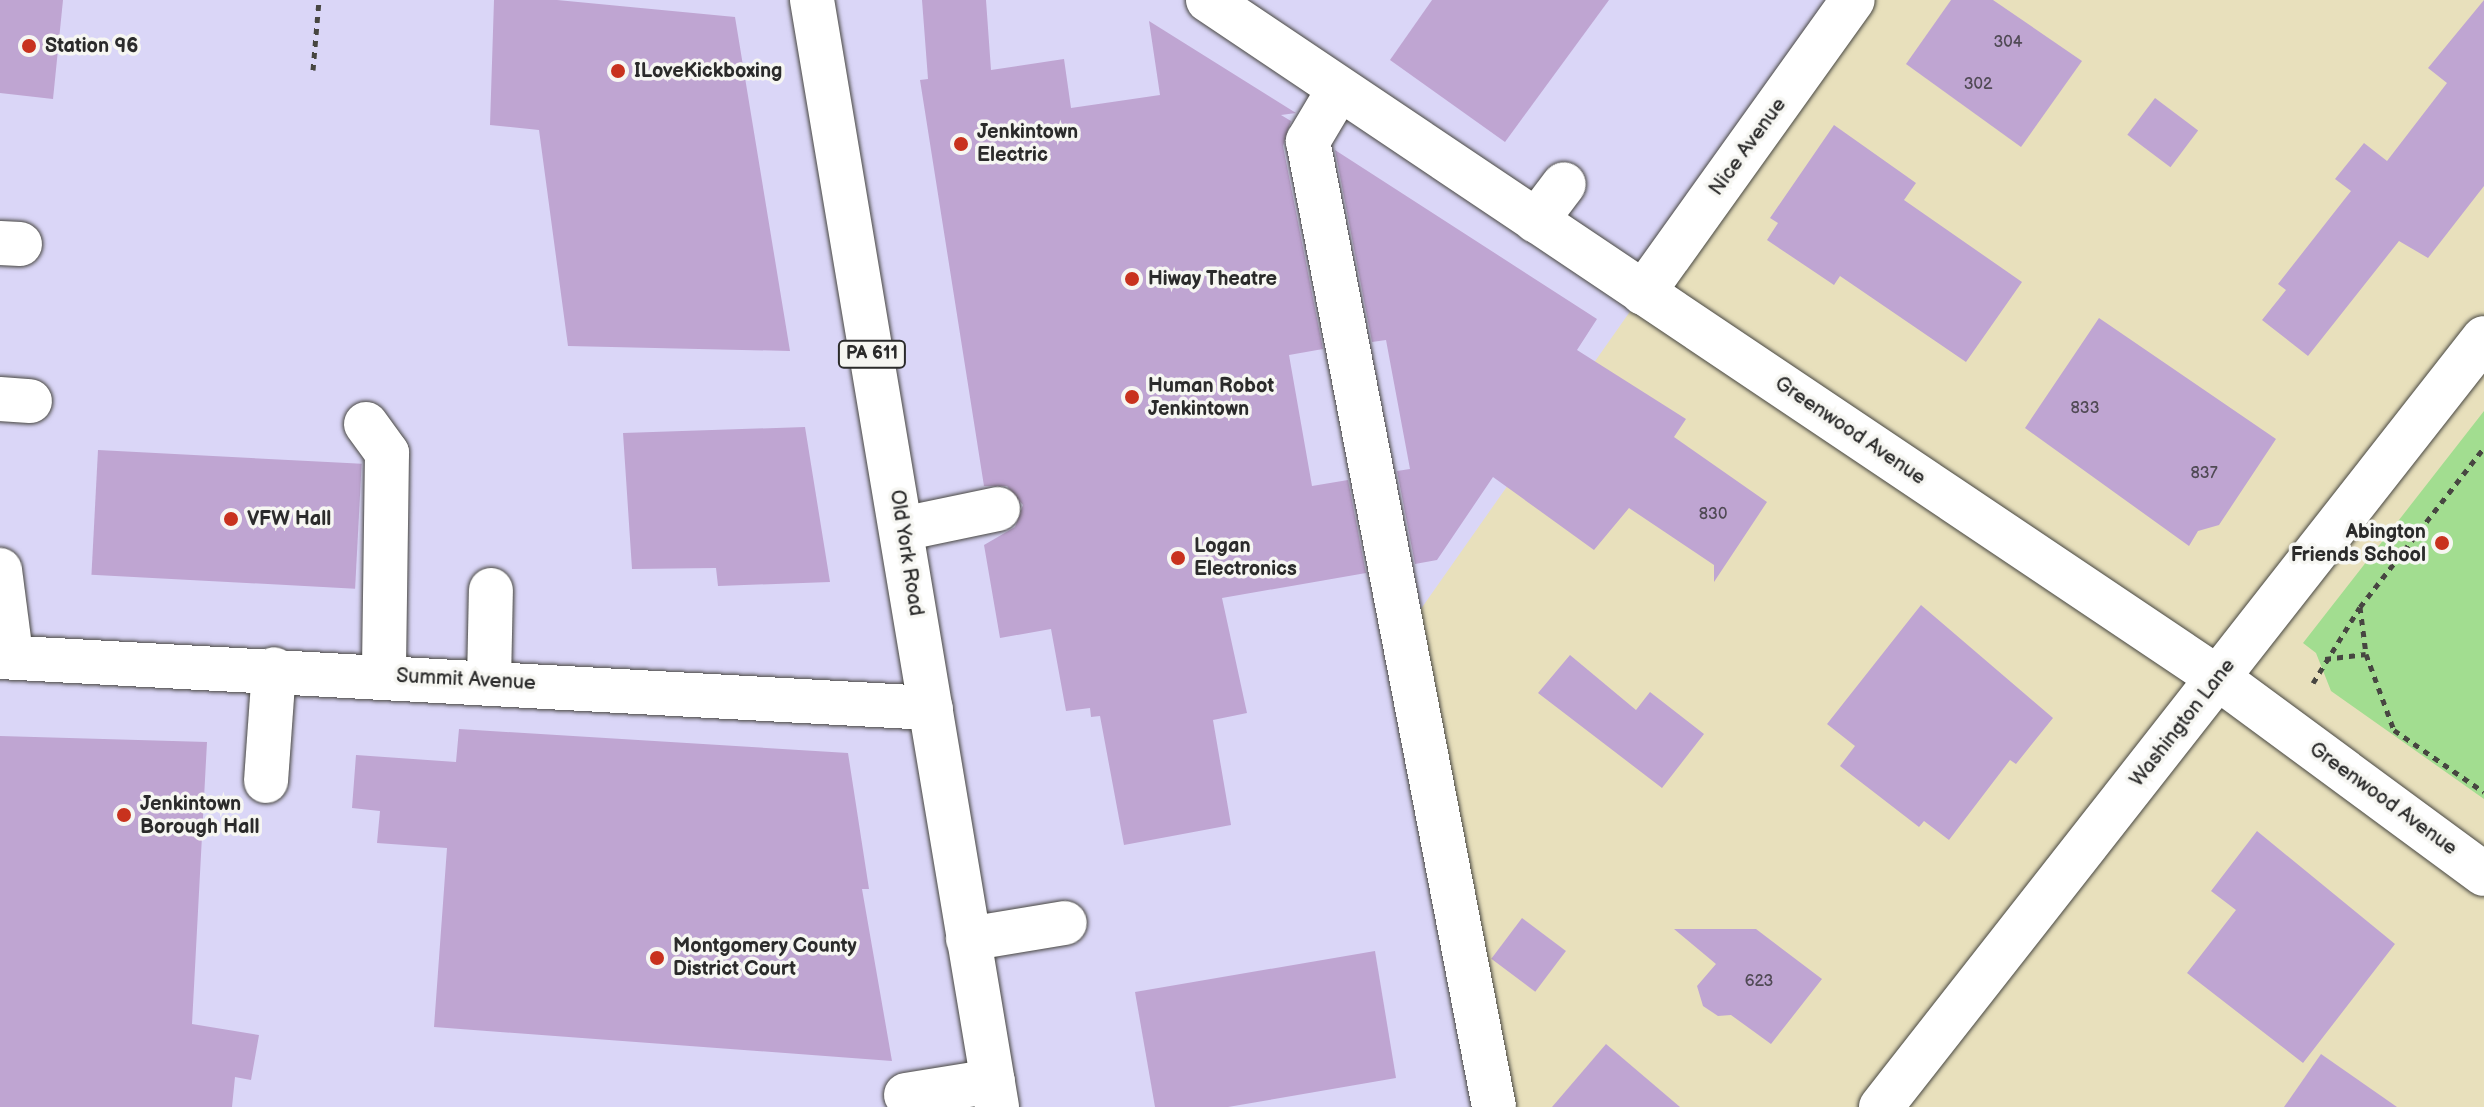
<!DOCTYPE html>
<style>
body{margin:0}
#map{position:relative;width:2484px;height:1107px;overflow:hidden;background:#e8e0bc;font-family:"Balsamiq Sans",sans-serif}
div>[style]{position:absolute}
.built>*{inset:0;background:#dad6f7}
.green>*{inset:0;background:#a2dd90}
.building>*{inset:0;background:#bfa5d2;transform-origin:0 0}
.path>*{height:5px;margin-top:-2.5px;transform-origin:0;background:repeating-linear-gradient(90deg,#474641 0 6px,transparent 0 12px)}
.roads{filter:drop-shadow(0 0 2px #474641) drop-shadow(0 0 2px #474641)}
.minor>*{height:44px;margin:-22px;padding:0 22px;transform-origin:22px;border-radius:22px;background:#fff}
.major>*{height:44px;margin:-22px;padding:0 22px;transform-origin:22px;border-radius:22px;background:#fff}
.highway>*{height:44px;margin:-22px;padding:0 22px;transform-origin:22px;border-radius:22px;background:#fff}
.dots>*{width:22px;height:22px;translate:-50% -50%;box-sizing:border-box;border:4px solid #f6f6f2;border-radius:50%}
span{translate:-50% -50%;white-space:nowrap;text-align:center;line-height:1.15;-webkit-text-stroke:7px #f6f6f2;paint-order:stroke}
.number-label{font-size:16px;color:#504a55}
.number-label span{-webkit-text-stroke-width:0}
.shield-label span{padding:2px 6px;background:#f6f6f2;border:2px solid;border-radius:6px;-webkit-text-stroke-width:0}
.shield-label{font-size:18px;color:#2b2b2b;font-weight:700}
.poi-label{font-size:20px;color:#2b2b2b;font-weight:700}
.left{translate:0 -50%;text-align:left}
.right{translate:-100% -50%;text-align:right}
.street-label{font-size:20px;color:#2b2b2b}
</style>
<div id="map">
<div class="built">
<div style="clip-path:polygon(0 0,1860px 0,1643px 293px,1404px 633px,1493px 1107px,0 1107px)"></div>
</div>
<div class="green">
<div style="clip-path:polygon(2484px 411px,2484px 799px,2331px 691px,2316px 653px,2303px 643px)"></div>
</div>
<div class="building">
<div style="clip-path:polygon(0 0,63px 0,53px 99px,0 93px)"></div>
<div style="clip-path:polygon(494px 0,557px 0,735px 17px,790px 351px,568px 346px,539px 130px,490px 125px)"></div>
<div style="clip-path:polygon(922px 0,986px 0,991px 70px,1064px 59px,1071px 108px,1160px 95px,1149px 21px,1296px 113px,1281px 115px,1291px 121px,1283px 146px,1323px 349px,1289px 355px,1312px 486px,1348px 480px,1366px 573px,1222px 598px,1247px 713px,1213px 720px,1231px 825px,1124px 845px,1100px 716px,1091px 717px,1090px 708px,1066px 711px,1051px 629px,1000px 638px,984px 545px,1015px 527px,1023px 505px,1007px 486px,984px 486px,920px 80px,928px 79px)"></div>
<div style="clip-path:polygon(1432px 0,1609px 0,1505px 142px,1390px 60px)"></div>
<div style="clip-path:polygon(1951px 0,1993px 0,2082px 61px,2021px 147px,1906px 64px)"></div>
<div style="clip-path:polygon(2484px 0,2484px 186px,2428px 258px,2399px 241px,2308px 356px,2262px 320px,2286px 290px,2278px 284px,2351px 191px,2335px 179px,2364px 143px,2387px 161px,2447px 83px,2428px 68px)"></div>
<div style="left:2155px;top:98px;width:54px;height:46px;rotate:37deg"></div>
<div style="clip-path:polygon(1834px 125px,1916px 183px,1904px 200px,2022px 282px,1966px 362px,1840px 276px,1834px 285px,1767px 240px,1778px 223px,1770px 218px)"></div>
<div style="clip-path:polygon(1335px 150px,1597px 319px,1577px 350px,1686px 419px,1674px 437px,1767px 502px,1714px 582px,1714px 565px,1629px 508px,1594px 550px,1493px 477px,1437px 560px,1415px 564px,1397px 471px,1410px 469px,1386px 340px,1372px 342px)"></div>
<div style="clip-path:polygon(2099px 318px,2276px 439px,2219px 525px,2198px 531px,2189px 546px,2025px 428px)"></div>
<div style="clip-path:polygon(805px 427px,830px 582px,718px 586px,716px 568px,632px 569px,623px 433px)"></div>
<div style="left:98px;top:450px;width:264px;height:125px;rotate:3deg"></div>
<div style="clip-path:polygon(1921px 605px,2053px 718px,2016px 764px,2010px 760px,1949px 840px,1924px 821px,1919px 827px,1840px 766px,1855px 746px,1827px 724px)"></div>
<div style="clip-path:polygon(1570px 655px,1636px 710px,1650px 692px,1704px 734px,1662px 788px,1538px 693px)"></div>
<div style="clip-path:polygon(459px 729px,848px 753px,869px 889px,862px 889px,892px 1061px,434px 1027px,447px 848px,377px 843px,380px 811px,352px 808px,356px 755px,456px 762px)"></div>
<div style="clip-path:polygon(0 736px,207px 742px,192px 1024px,259px 1035px,251px 1080px,235px 1077px,232px 1107px,0 1107px)"></div>
<div style="clip-path:polygon(2257px 831px,2395px 944px,2303px 1063px,2187px 973px,2236px 910px,2211px 891px)"></div>
<div style="left:1522px;top:918px;width:55px;height:51px;rotate:37deg"></div>
<div style="clip-path:polygon(1674px 929px,1756px 929px,1822px 979px,1771px 1044px,1731px 1015px,1718px 1016px,1703px 1006px,1697px 986px,1716px 964px)"></div>
<div style="clip-path:polygon(1375px 951px,1396px 1078px,1228px 1107px,1155px 1107px,1135px 992px)"></div>
<div style="clip-path:polygon(1606px 1044px,1680px 1107px,1552px 1107px)"></div>
<div style="clip-path:polygon(2321px 1054px,2397px 1107px,2284px 1107px)"></div>
</div>
<div class="path">
<div style="left:313px;top:70px;width:70px;rotate:-85.1deg"></div>
<div style="left:2360px;top:607px;width:47px;rotate:82.7deg"></div>
<div style="left:2325px;top:659px;width:41px;rotate:-7deg"></div>
<div style="left:2366px;top:654px;width:81px;rotate:69.8deg"></div>
<div style="left:2394px;top:730px;width:109px;rotate:34.6deg"></div>
<div style="left:2313px;top:683px;width:89px;rotate:-58.3deg"></div>
<div style="left:2360px;top:607px;width:202px;rotate:-52.1deg"></div>
</div>
<div class="roads">
<div class="minor">
<div style="left:1208px;top:0;width:1216px;rotate:33.87deg"></div>
<div style="left:2218px;top:678px;width:330px;rotate:36.4deg"></div>
<div style="left:1339px;top:89px;width:61px;rotate:120.8deg"></div>
<div style="left:1308px;top:141px;width:984px;rotate:79.1deg"></div>
<div style="left:1536px;top:221px;width:46px;rotate:-52.9deg"></div>
<div style="left:0;top:243px;width:20px;rotate:3deg"></div>
<div style="left:1643px;top:293px;width:360px;rotate:-54.4deg"></div>
<div style="left:0;top:399px;width:30px;rotate:4deg"></div>
<div style="left:366px;top:424px;width:36px;rotate:54deg"></div>
<div style="left:387px;top:453px;width:223px;rotate:90.8deg"></div>
<div style="left:902px;top:529px;width:98px;rotate:-11.8deg"></div>
<div style="left:0;top:570px;width:86px;rotate:82.6deg"></div>
<div style="left:0;top:657px;width:932px;rotate:3.14deg"></div>
<div style="left:489px;top:682px;width:92px;rotate:-88.8deg"></div>
<div style="left:266px;top:781px;width:112px;rotate:-85.9deg"></div>
<div style="left:968px;top:939px;width:98px;rotate:-9.4deg"></div>
<div style="left:906px;top:1095px;width:88px;rotate:-9.1deg"></div>
</div>
<div class="major">
<div style="left:1881px;top:1107px;width:977px;rotate:-51.9deg"></div>
</div>
<div class="highway">
<div style="left:812px;top:0;width:1122px;rotate:80.51deg"></div>
</div>
</div>
<div class="dots">
<div style="left:29px;top:46px;background:#c8321e"></div>
<div style="left:618px;top:71px;background:#c8321e"></div>
<div style="left:961px;top:144px;background:#c8321e"></div>
<div style="left:1132px;top:279px;background:#c8321e"></div>
<div style="left:1132px;top:397px;background:#c8321e"></div>
<div style="left:231px;top:519px;background:#c8321e"></div>
<div style="left:2442px;top:543px;background:#c8321e"></div>
<div style="left:1178px;top:558px;background:#c8321e"></div>
<div style="left:124px;top:815px;background:#c8321e"></div>
<div style="left:657px;top:958px;background:#c8321e"></div>
</div>
<div class="number-label">
<span style="left:2008px;top:43px">304</span>
<span style="left:1978px;top:85px">302</span>
<span style="left:2085px;top:409px">833</span>
<span style="left:2204px;top:474px">837</span>
<span style="left:1713px;top:515px">830</span>
<span style="left:1759px;top:982px">623</span>
</div>
<div class="shield-label">
<span style="left:872px;top:354px">PA 611</span>
</div>
<div class="poi-label">
<span class="left" style="left:45px;top:46px">Station 96</span>
<span class="left" style="left:634px;top:71px">ILoveKickboxing</span>
<span class="left" style="left:977px;top:144px">Jenkintown<br>Electric</span>
<span class="left" style="left:1148px;top:279px">Hiway Theatre</span>
<span class="left" style="left:1148px;top:398px">Human Robot<br>Jenkintown</span>
<span class="left" style="left:247px;top:519px">VFW Hall</span>
<span class="right" style="left:2426px;top:544px">Abington<br>Friends School</span>
<span class="left" style="left:1194px;top:558px">Logan<br>Electronics</span>
<span class="left" style="left:140px;top:816px">Jenkintown<br>Borough Hall</span>
<span class="left" style="left:673px;top:958px">Montgomery County<br>District Court</span>
</div>
<div class="street-label">
<span style="left:1748px;top:147px;rotate:-54deg">Nice Avenue</span>
<span style="left:1850px;top:431px;rotate:34deg">Greenwood Avenue</span>
<span style="left:906px;top:553px;rotate:81deg">Old York Road</span>
<span style="left:466px;top:680px;rotate:3deg">Summit Avenue</span>
<span style="left:2183px;top:723px;rotate:-52deg">Washington Lane</span>
<span style="left:2383px;top:799px;rotate:36deg">Greenwood Avenue</span>
</div>
</div>
